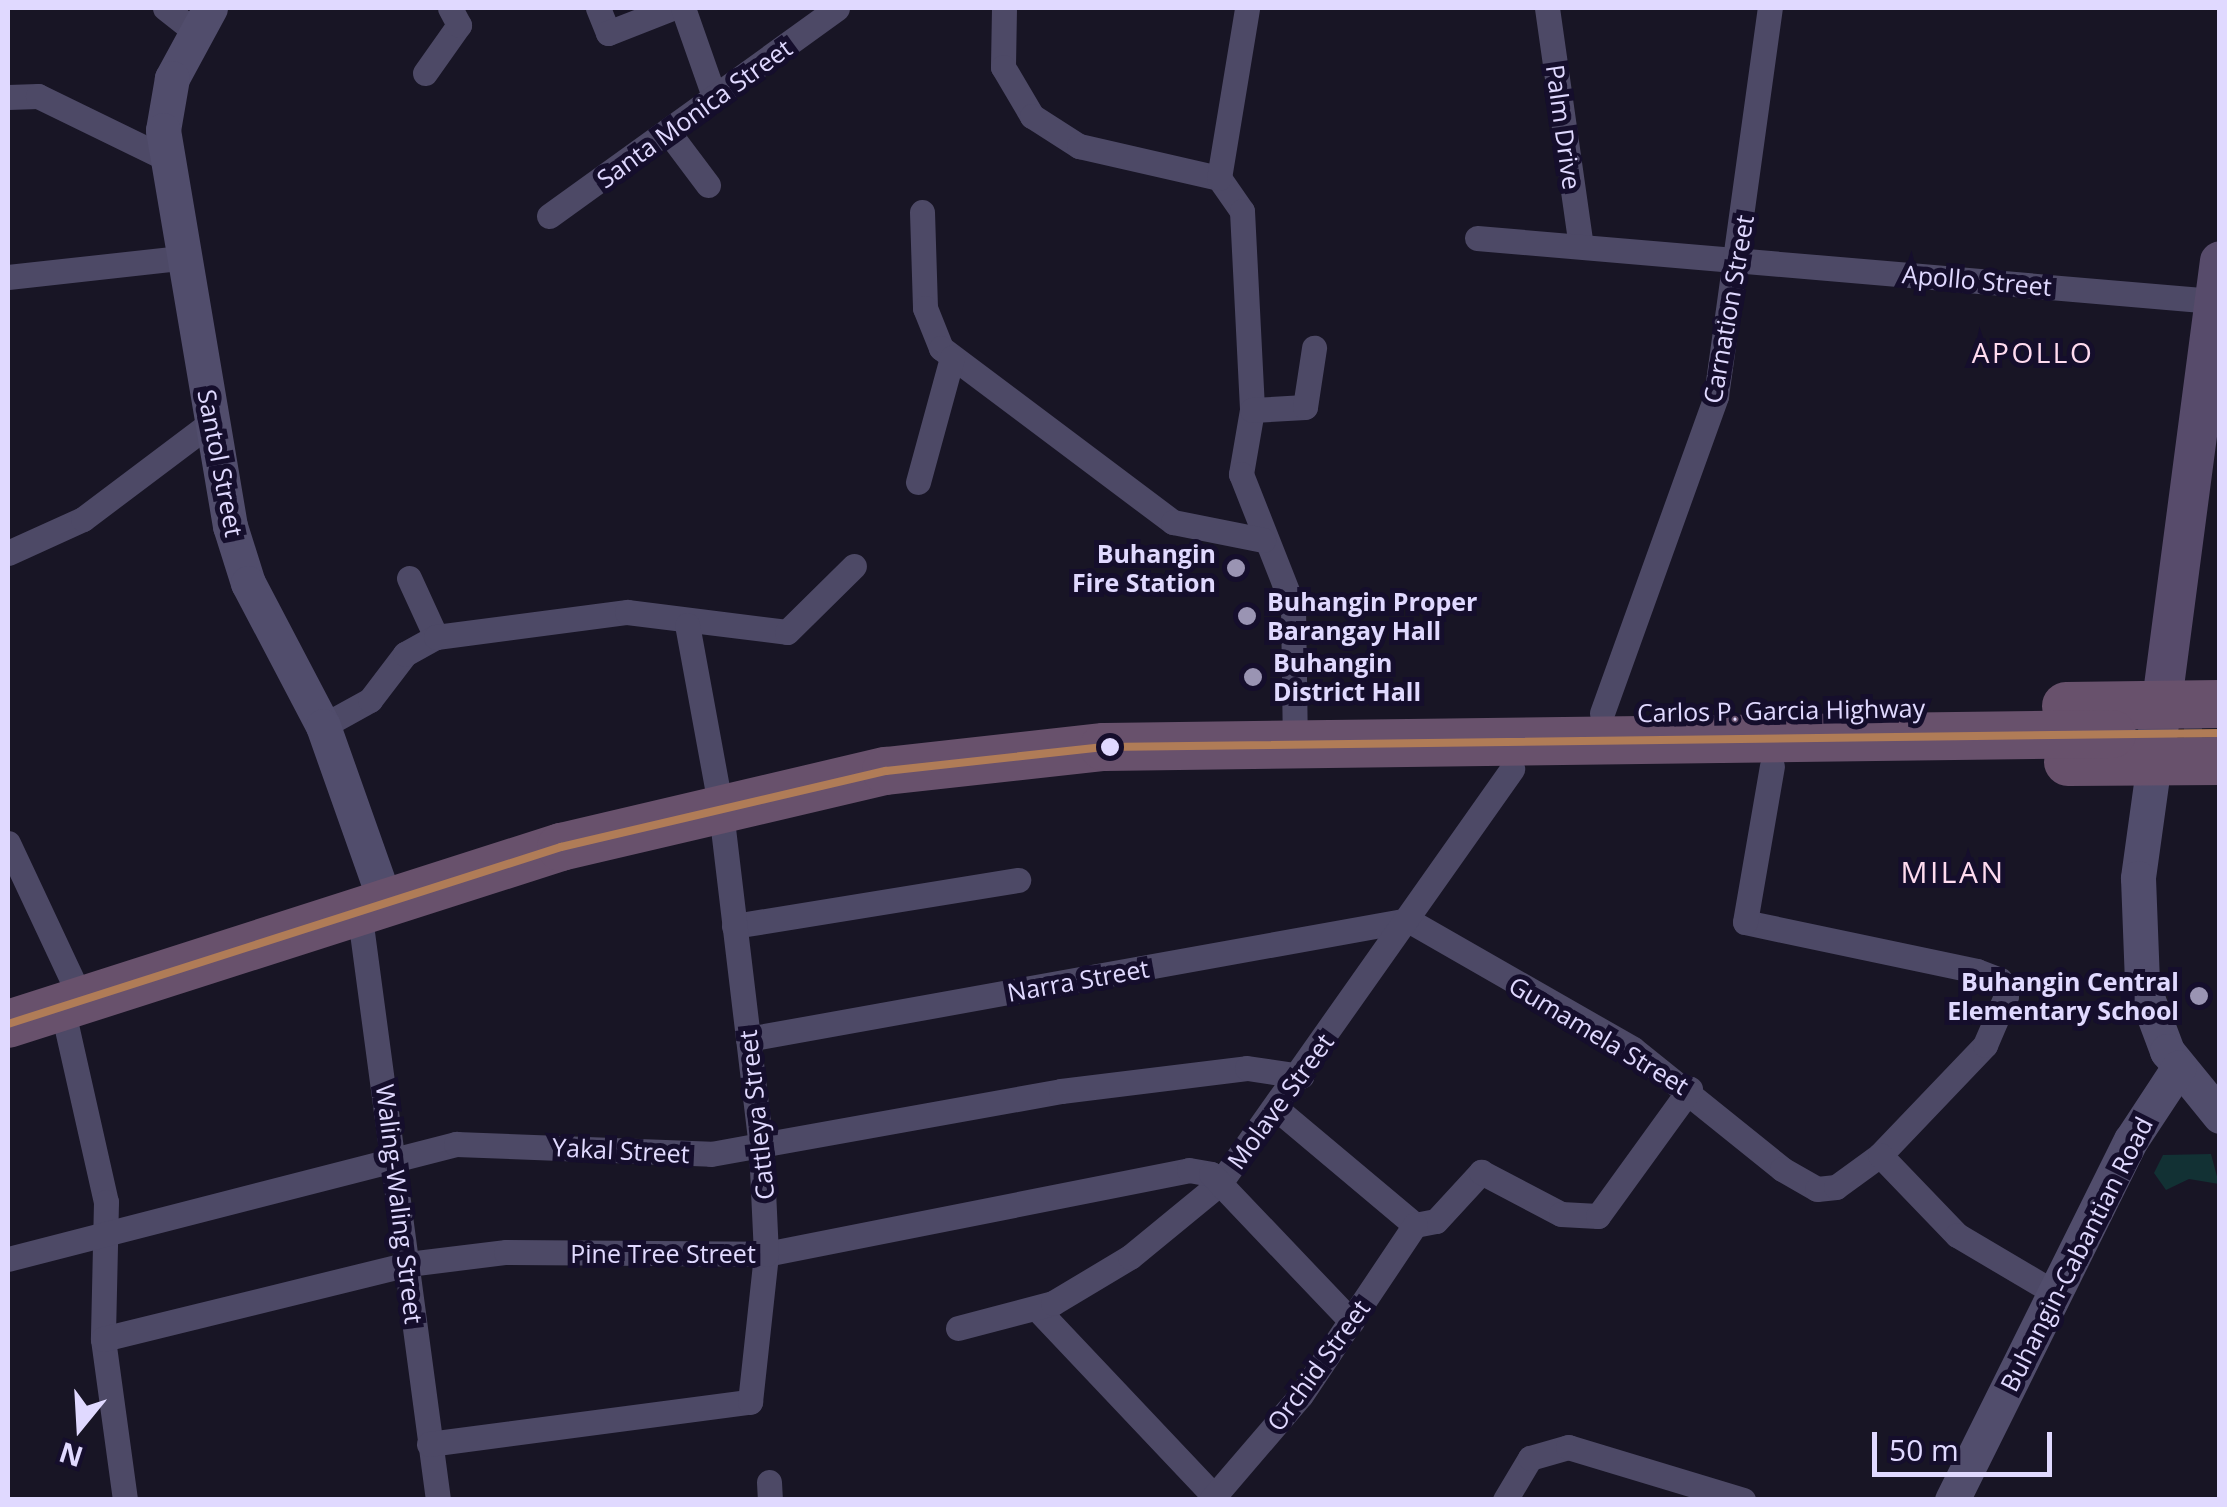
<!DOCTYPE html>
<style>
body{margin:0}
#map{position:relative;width:2227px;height:1507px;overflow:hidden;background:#181525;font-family:"Open Sans",sans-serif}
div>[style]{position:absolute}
.green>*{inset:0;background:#123134}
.highway-tunnel>*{height:48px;margin-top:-24px;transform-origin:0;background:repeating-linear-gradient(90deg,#363246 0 48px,transparent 0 72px)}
.street>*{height:25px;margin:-12.5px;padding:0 12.5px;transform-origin:12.5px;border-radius:12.5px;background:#4d4966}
.secondary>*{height:35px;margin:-17.5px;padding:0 17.5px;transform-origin:17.5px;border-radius:17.5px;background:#514d6c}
.primary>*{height:40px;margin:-20px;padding:0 20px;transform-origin:20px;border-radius:20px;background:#574b6b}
.highway>*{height:48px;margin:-24px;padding:0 24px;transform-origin:24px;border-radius:24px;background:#68516c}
.bus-1>*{height:8px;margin:-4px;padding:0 4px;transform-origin:4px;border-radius:4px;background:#b07c57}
.dots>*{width:28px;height:28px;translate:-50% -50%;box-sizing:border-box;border:5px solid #150e2c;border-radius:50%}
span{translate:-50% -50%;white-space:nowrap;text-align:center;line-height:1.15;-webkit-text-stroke:10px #150e2c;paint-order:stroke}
.street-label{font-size:25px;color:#e0d9ff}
.poi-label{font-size:25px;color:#e0d9ff;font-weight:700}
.right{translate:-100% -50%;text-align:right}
.left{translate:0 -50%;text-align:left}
.neighbourhood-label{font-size:28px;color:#ffdbef;letter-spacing:2.5px}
.quarter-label{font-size:30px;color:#ffdbef;letter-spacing:2.5px}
.frame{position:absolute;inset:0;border:10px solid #e0d9ff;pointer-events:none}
.north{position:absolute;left:30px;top:1377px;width:100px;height:100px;-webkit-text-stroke:8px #150e2c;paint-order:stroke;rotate:198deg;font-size:28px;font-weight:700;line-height:40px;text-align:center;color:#e0d9ff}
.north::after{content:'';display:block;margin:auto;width:35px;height:45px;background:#e0d9ff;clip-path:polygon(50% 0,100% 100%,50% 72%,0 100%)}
.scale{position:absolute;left:1872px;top:1432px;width:180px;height:45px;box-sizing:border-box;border:5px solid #e0d9ff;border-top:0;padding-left:12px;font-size:30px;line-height:35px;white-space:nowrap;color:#e0d9ff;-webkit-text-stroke:8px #150e2c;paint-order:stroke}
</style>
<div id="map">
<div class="green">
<div style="clip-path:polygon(2211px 1154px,2219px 1184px,2189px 1179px,2166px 1190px,2154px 1173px,2163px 1155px)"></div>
</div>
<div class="highway-tunnel">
<div style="left:2112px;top:734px;width:90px;rotate:-0.6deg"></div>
</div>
<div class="street">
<div style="left:165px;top:8px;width:37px;rotate:38deg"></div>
<div style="left:598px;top:8px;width:27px;rotate:68deg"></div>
<div style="left:608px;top:33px;width:69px;rotate:-21.3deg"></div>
<div style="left:683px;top:8px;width:96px;rotate:70.6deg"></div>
<div style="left:1004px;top:8px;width:59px;rotate:91deg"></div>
<div style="left:1003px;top:67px;width:57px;rotate:59.4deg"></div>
<div style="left:1032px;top:116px;width:56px;rotate:32.6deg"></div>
<div style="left:1079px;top:146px;width:144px;rotate:12.9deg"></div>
<div style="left:1219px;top:178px;width:40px;rotate:55.1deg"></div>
<div style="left:1242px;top:211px;width:199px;rotate:87.1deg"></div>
<div style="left:1252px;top:410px;width:65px;rotate:99.8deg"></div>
<div style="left:1241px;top:474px;width:142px;rotate:68.5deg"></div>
<div style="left:1293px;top:606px;width:138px;rotate:89.2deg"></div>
<div style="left:1547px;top:8px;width:240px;rotate:81.9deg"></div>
<div style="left:425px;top:73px;width:59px;rotate:-54.7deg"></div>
<div style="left:459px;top:25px;width:19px;rotate:-118deg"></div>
<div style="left:8px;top:97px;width:30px;rotate:-2deg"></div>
<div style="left:38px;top:96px;width:141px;rotate:26deg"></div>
<div style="left:669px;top:133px;width:65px;rotate:53.1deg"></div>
<div style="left:1219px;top:178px;width:172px;rotate:-80.6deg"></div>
<div style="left:922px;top:212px;width:96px;rotate:88.2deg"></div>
<div style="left:925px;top:308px;width:43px;rotate:68.2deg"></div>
<div style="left:941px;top:348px;width:290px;rotate:36.9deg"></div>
<div style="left:1173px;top:522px;width:92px;rotate:11.3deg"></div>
<div style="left:549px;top:216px;width:355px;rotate:-35.8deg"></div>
<div style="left:1477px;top:238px;width:739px;rotate:4.89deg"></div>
<div style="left:8px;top:277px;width:174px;rotate:-6.3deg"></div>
<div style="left:1252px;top:410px;width:53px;rotate:-3.2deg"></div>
<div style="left:1305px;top:407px;width:60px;rotate:-81.3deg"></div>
<div style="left:918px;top:482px;width:129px;rotate:-74.7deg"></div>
<div style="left:8px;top:553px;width:82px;rotate:-24.4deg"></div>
<div style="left:83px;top:519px;width:163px;rotate:-37deg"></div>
<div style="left:409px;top:578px;width:65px;rotate:65.4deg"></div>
<div style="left:1602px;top:713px;width:337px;rotate:-70.2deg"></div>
<div style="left:1716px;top:396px;width:392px;rotate:-82.1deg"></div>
<div style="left:323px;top:726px;width:54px;rotate:-29deg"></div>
<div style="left:370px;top:700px;width:58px;rotate:-52.7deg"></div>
<div style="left:405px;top:654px;width:35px;rotate:-29deg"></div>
<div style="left:436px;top:637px;width:193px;rotate:-7.5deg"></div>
<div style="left:627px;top:612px;width:161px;rotate:7.1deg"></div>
<div style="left:787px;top:632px;width:94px;rotate:-44.6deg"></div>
<div style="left:8px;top:843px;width:174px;rotate:64.9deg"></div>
<div style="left:359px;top:910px;width:595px;rotate:82.37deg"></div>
<div style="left:734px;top:926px;width:288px;rotate:-9.2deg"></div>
<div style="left:62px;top:1007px;width:200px;rotate:77.3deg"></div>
<div style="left:106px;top:1202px;width:137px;rotate:91.3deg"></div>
<div style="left:103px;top:1339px;width:162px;rotate:82.2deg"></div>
<div style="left:748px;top:1039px;width:671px;rotate:-10.22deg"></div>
<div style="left:1408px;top:920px;width:259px;rotate:29.8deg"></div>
<div style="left:1633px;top:1049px;width:191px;rotate:38.8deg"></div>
<div style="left:1782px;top:1169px;width:40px;rotate:29.7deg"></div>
<div style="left:1817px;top:1189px;width:19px;rotate:-6deg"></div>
<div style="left:1836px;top:1187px;width:54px;rotate:-36deg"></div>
<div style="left:1880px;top:1155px;width:152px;rotate:-46.3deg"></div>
<div style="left:1985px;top:1045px;width:53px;rotate:-66.8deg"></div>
<div style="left:2006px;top:996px;width:17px;rotate:-111deg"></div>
<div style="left:2000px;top:980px;width:25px;rotate:-159deg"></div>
<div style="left:1977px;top:971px;width:237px;rotate:-168.1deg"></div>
<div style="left:1745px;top:922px;width:158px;rotate:-80.2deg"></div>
<div style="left:1278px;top:1110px;width:179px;rotate:40deg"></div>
<div style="left:1880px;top:1155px;width:111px;rotate:46.1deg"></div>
<div style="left:1957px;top:1235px;width:114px;rotate:30.6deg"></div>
<div style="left:1415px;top:1225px;width:21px;rotate:-11deg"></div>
<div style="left:1436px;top:1221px;width:67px;rotate:-47.4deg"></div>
<div style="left:1481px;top:1172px;width:90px;rotate:27.7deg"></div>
<div style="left:1561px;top:1214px;width:37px;rotate:3deg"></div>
<div style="left:1598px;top:1216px;width:157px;rotate:-54.1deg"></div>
<div style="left:8px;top:1259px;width:463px;rotate:-14.4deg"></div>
<div style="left:456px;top:1144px;width:255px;rotate:2.2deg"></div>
<div style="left:711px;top:1154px;width:356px;rotate:-10.2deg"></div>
<div style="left:1061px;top:1091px;width:187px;rotate:-7deg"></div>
<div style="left:1247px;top:1068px;width:55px;rotate:8.4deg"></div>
<div style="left:1038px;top:1310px;width:256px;rotate:46.6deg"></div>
<div style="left:958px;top:1328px;width:98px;rotate:-14.7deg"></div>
<div style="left:1053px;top:1303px;width:90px;rotate:-30.9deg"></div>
<div style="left:1130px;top:1257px;width:117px;rotate:-39.4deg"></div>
<div style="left:1220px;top:1183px;width:507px;rotate:-54.8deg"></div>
<div style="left:103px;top:1339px;width:314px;rotate:-13.8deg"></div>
<div style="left:408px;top:1264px;width:99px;rotate:-7deg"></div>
<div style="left:506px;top:1252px;width:260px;rotate:0.4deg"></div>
<div style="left:766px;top:1254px;width:431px;rotate:-11.2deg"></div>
<div style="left:1189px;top:1170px;width:22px;rotate:10deg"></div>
<div style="left:1211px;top:1174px;width:204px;rotate:46.4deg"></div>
<div style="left:429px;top:1444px;width:324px;rotate:-7.5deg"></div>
<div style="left:750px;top:1402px;width:149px;rotate:-83.8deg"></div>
<div style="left:766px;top:1254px;width:107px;rotate:-92.7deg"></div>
<div style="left:761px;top:1147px;width:345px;rotate:-96.8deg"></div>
<div style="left:720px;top:804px;width:182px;rotate:-100.4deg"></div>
<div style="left:769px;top:1482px;width:18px;rotate:87deg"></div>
<div style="left:1211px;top:1500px;width:138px;rotate:-49.4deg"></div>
<div style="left:1301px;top:1395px;width:205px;rotate:-56.2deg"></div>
<div style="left:1505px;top:1500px;width:49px;rotate:-59.2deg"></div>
<div style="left:1530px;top:1458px;width:40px;rotate:-16deg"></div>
<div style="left:1568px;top:1447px;width:183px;rotate:16.8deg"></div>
</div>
<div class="secondary">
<div style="left:210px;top:8px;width:80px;rotate:118.5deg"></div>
<div style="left:172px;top:78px;width:53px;rotate:99.8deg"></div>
<div style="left:163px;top:130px;width:402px;rotate:80.4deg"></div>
<div style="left:230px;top:526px;width:60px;rotate:72.5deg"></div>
<div style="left:248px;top:583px;width:161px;rotate:62.3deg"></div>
<div style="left:323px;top:726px;width:186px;rotate:70.5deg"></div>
<div style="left:2154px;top:762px;width:117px;rotate:97.9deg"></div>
<div style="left:2138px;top:878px;width:106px;rotate:87.8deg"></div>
<div style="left:2142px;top:984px;width:72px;rotate:69.5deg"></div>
<div style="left:2167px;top:1051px;width:84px;rotate:50.8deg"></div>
<div style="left:1952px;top:1500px;width:402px;rotate:-63.6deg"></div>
<div style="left:2131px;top:1140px;width:87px;rotate:-56.7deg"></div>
</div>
<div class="primary">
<div style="left:2154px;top:762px;width:505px;rotate:-82.5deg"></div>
</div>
<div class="highway">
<div style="left:2066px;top:706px;width:154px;rotate:-0.7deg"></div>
<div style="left:2068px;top:762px;width:152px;rotate:-0.4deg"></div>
<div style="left:8px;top:1024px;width:581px;rotate:-17.75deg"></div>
<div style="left:561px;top:847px;width:334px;rotate:-13.2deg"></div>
<div style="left:886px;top:771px;width:219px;rotate:-6.3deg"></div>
<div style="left:1104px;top:747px;width:1008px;rotate:-0.74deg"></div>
</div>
<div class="bus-1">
<div style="left:8px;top:1024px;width:581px;rotate:-17.75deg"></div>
<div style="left:561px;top:847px;width:334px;rotate:-13.2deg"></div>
<div style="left:886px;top:771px;width:219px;rotate:-6.3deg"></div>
<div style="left:1104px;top:747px;width:1116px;rotate:-0.72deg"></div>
</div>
<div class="dots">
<div style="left:1236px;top:568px;background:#9a94b3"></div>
<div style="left:1247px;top:616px;background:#9a94b3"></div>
<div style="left:1253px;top:677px;background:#9a94b3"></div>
<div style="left:1110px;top:747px;background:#e0d9ff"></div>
<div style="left:2199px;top:996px;background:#9a94b3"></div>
</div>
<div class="street-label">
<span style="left:694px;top:113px;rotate:-36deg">Santa Monica Street</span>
<span style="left:1564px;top:127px;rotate:82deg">Palm Drive</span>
<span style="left:1977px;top:280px;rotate:5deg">Apollo Street</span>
<span style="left:1728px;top:309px;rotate:-80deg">Carnation Street</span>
<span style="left:221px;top:463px;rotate:79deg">Santol Street</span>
<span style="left:1781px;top:710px;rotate:-1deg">Carlos P. Garcia Highway</span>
<span style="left:1078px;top:980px;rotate:-10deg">Narra Street</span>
<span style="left:1599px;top:1035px;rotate:31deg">Gumamela Street</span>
<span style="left:1280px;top:1101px;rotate:-54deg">Molave Street</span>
<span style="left:756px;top:1115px;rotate:-96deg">Cattleya Street</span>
<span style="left:621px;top:1150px;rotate:3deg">Yakal Street</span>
<span style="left:400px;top:1204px;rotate:83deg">Waling-Waling Street</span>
<span style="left:663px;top:1253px">Pine Tree Street</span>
<span style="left:2076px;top:1254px;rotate:-63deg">Buhangin-Cabantian Road</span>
<span style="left:1318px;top:1365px;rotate:-54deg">Orchid Street</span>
</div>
<div class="poi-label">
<span class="right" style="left:1216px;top:568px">Buhangin<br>Fire Station</span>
<span class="left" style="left:1267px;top:616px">Buhangin Proper<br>Barangay Hall</span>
<span class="left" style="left:1273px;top:677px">Buhangin<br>District Hall</span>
<span class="right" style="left:2179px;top:996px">Buhangin Central<br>Elementary School</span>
</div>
<div class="neighbourhood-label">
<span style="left:2033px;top:352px">APOLLO</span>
</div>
<div class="quarter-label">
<span style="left:1953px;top:872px">MILAN</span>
</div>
<div class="frame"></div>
<div class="north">N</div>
<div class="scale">50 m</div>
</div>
